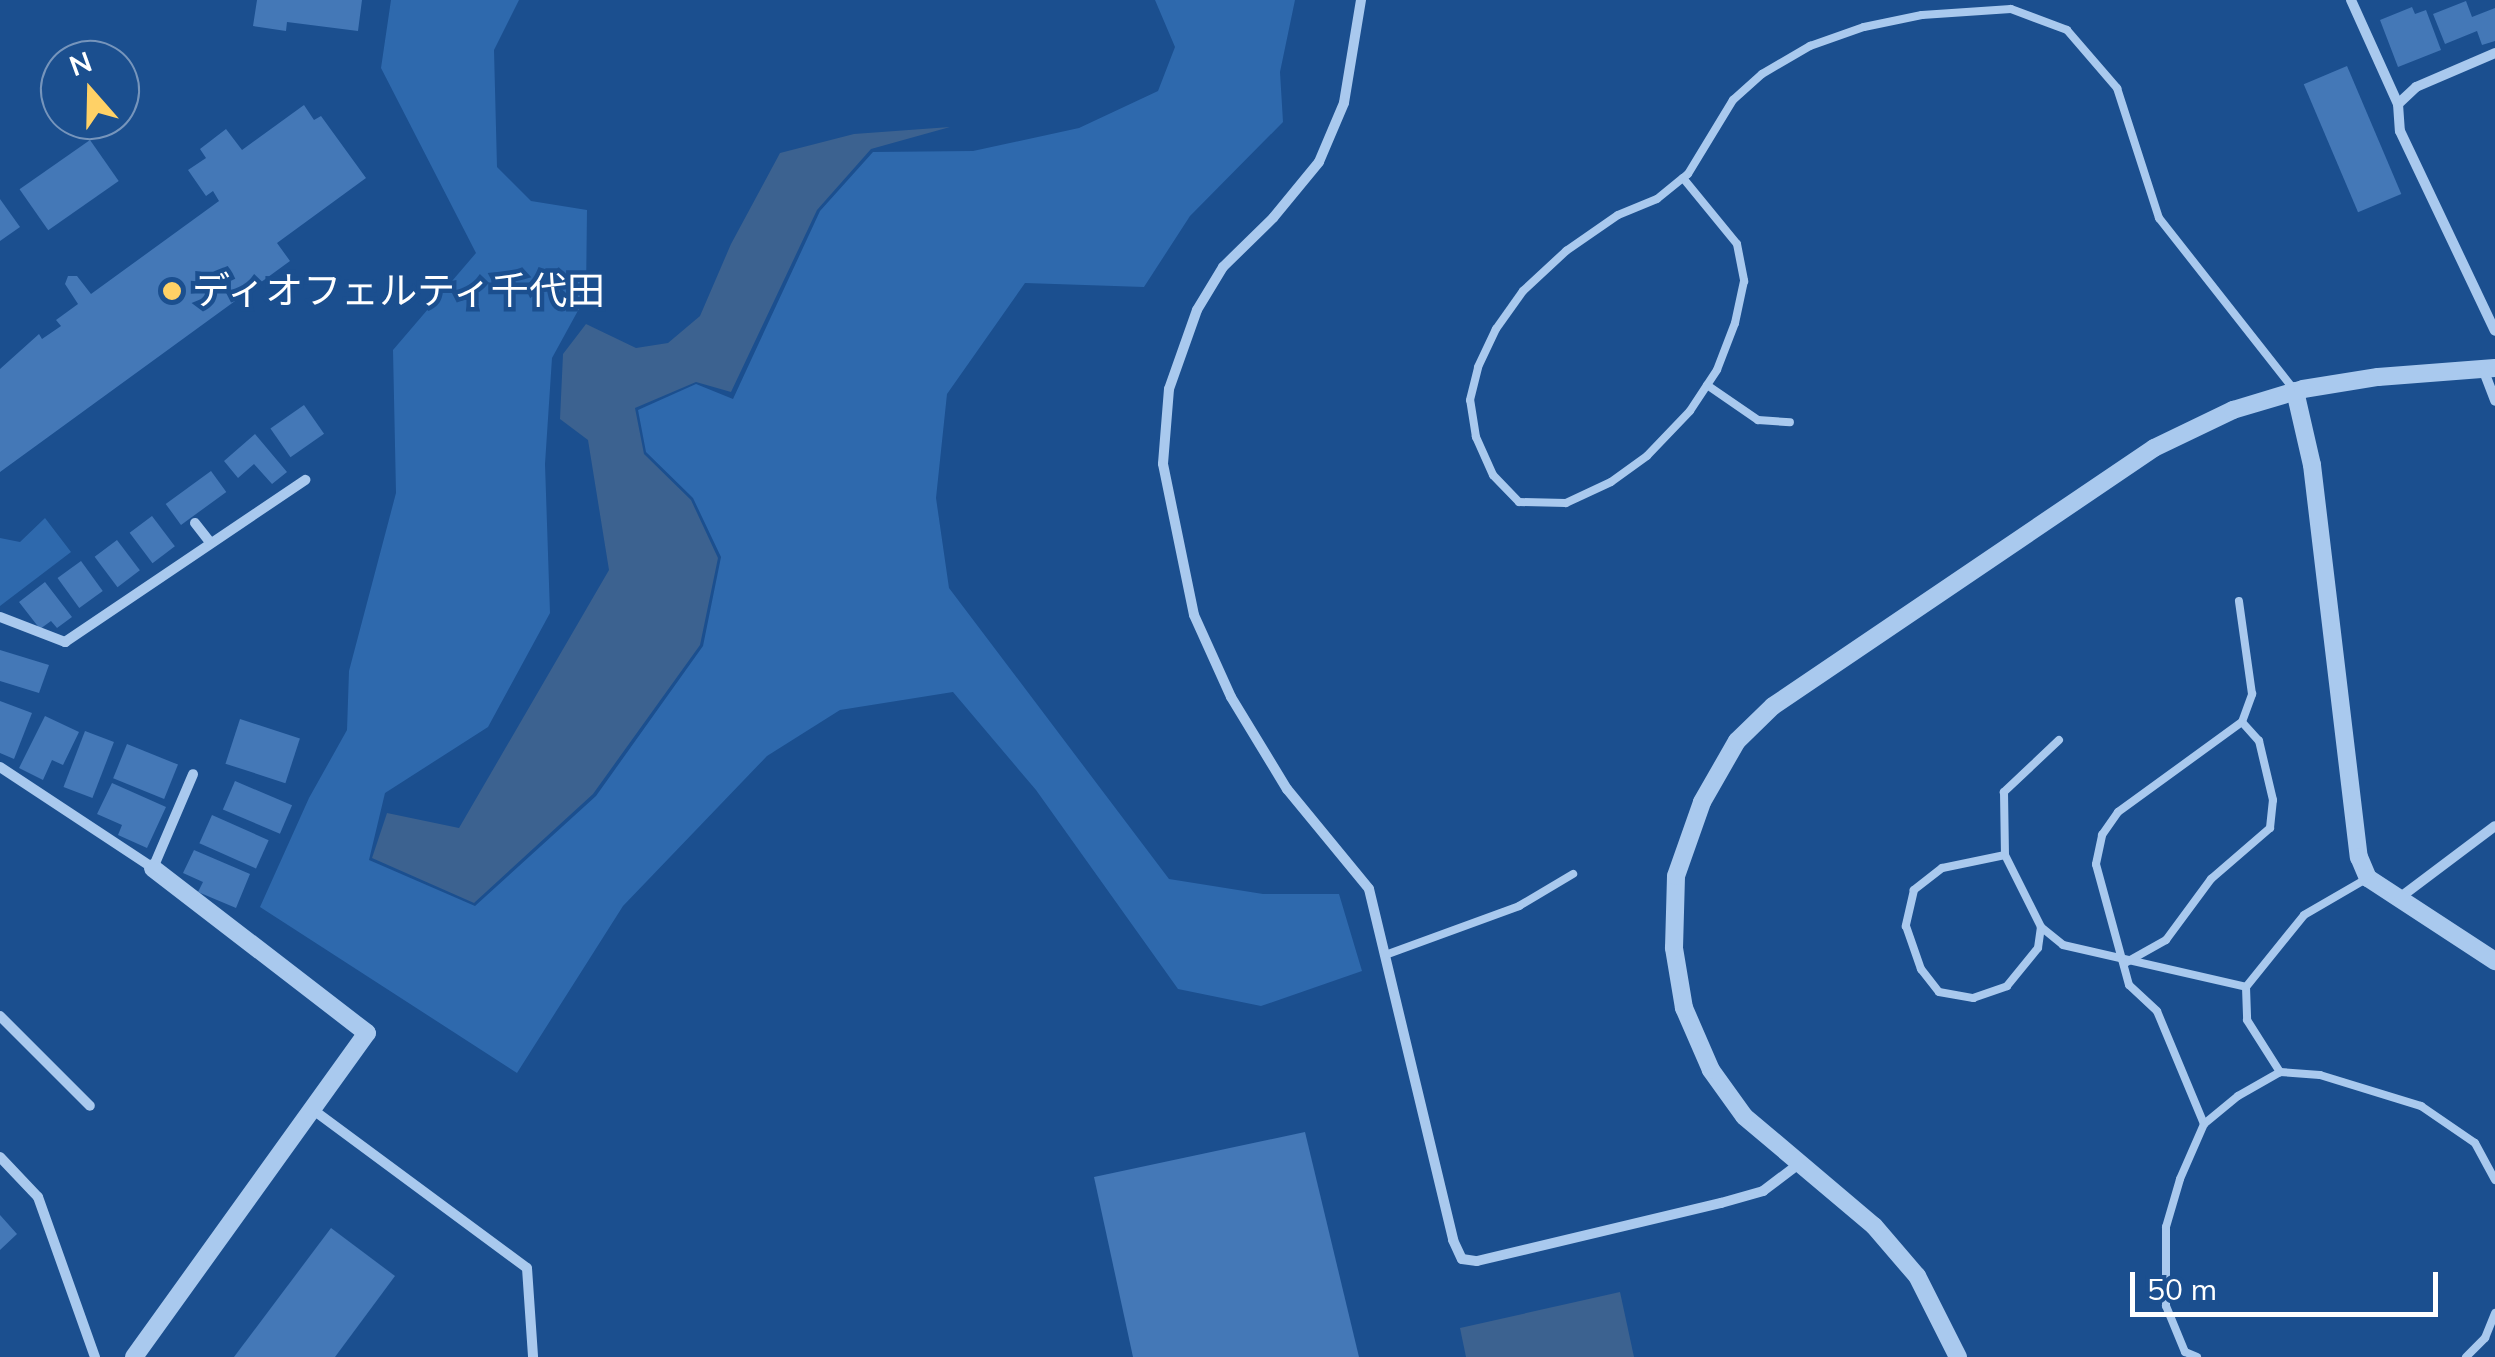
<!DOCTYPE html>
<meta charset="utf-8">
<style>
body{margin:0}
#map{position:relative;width:2495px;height:1357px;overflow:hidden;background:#1b4f8f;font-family:Mulish,"Noto Sans JP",sans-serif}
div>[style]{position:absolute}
.green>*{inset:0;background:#2e69ad}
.water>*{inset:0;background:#3c6290}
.building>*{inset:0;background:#4478b7;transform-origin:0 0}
.service>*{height:8px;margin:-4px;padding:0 4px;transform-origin:4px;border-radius:4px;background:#a9c9ee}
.minor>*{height:10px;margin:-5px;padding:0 5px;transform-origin:5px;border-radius:5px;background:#a9c9ee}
.tertiary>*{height:18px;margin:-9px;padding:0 9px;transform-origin:9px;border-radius:9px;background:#a9c9ee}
.dots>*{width:28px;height:28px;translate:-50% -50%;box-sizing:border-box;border:5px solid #1b4f8f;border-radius:50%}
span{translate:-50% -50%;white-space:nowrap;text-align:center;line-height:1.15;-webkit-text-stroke:9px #1b4f8f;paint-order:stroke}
.poi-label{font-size:38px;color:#fff}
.left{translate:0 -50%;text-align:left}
.north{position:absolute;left:40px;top:40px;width:100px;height:100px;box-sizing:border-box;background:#1b4f8f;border:2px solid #7695bc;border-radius:50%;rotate:340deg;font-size:28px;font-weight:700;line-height:40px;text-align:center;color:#fff}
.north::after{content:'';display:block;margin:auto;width:35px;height:45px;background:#ffd166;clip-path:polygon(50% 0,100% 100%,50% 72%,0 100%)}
.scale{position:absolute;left:2130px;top:1272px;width:308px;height:45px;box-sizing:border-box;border:5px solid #fff;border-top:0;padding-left:12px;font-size:30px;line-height:35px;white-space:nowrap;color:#fff;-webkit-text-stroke:8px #1b4f8f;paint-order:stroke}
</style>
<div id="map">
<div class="green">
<div style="clip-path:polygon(391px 0,519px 0,494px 50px,497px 167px,531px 201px,587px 210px,586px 296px,552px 358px,545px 464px,550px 613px,488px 727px,385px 793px,369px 860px,475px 906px,596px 796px,703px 646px,721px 557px,693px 498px,646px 452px,638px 410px,696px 384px,733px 399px,820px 211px,873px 152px,973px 151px,1079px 128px,1158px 91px,1175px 47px,1155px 0,1295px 0,1280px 72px,1283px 122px,1190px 216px,1144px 287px,1025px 283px,947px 394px,936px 498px,949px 588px,1169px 879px,1263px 894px,1339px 894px,1362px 971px,1261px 1006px,1178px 989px,1036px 790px,953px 692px,840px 710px,767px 756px,623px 906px,517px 1073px,260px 907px,309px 798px,347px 730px,349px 671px,396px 493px,393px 350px,476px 253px,381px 68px)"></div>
<div style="clip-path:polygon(45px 518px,71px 552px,0 606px,0 538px,20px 542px)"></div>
</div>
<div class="water">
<div style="clip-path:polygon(950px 127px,871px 149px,817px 210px,731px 392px,696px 382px,635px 408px,644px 454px,691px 500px,718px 558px,700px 645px,593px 794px,474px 903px,372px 858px,387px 813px,459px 828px,609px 570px,588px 440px,560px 419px,563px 354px,586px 324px,636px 348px,668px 343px,700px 316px,731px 244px,780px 153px,854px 134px)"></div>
<div style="clip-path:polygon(1620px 1292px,1634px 1357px,1466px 1357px,1460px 1328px)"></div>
</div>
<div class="building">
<div style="clip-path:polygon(257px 0,362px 0,358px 31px,287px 22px,286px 31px,253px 26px)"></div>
<div style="clip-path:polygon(2466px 1px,2472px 17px,2495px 8px,2495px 41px,2482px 45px,2477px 31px,2445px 44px,2433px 14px)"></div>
<div style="clip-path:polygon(2412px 7px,2415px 14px,2426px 10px,2441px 50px,2398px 67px,2380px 20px)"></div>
<div style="left:2347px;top:66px;width:139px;height:47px;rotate:67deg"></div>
<div style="clip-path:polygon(304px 105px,314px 120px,321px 116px,366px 178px,277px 243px,290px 261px,0 472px,0 369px,39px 334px,42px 339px,61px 326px,56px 320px,78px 304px,65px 284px,68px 276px,77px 276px,91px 294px,219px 201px,213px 191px,206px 196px,188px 170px,206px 158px,200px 149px,226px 129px,242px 150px)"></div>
<div style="left:90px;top:140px;width:50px;height:86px;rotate:55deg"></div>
<div style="clip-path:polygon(0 199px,20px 227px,0 241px)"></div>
<div style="left:304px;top:405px;width:35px;height:41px;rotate:55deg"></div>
<div style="clip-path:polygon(255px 434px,287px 472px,272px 484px,254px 464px,238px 478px,224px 461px)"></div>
<div style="left:211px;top:471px;width:26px;height:56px;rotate:54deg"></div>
<div style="left:152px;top:516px;width:38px;height:28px;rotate:53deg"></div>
<div style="left:117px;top:540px;width:38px;height:28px;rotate:53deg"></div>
<div style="left:81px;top:561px;width:37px;height:29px;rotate:54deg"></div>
<div style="clip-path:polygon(45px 582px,72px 617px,57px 628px,51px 621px,40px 629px,19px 602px)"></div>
<div style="clip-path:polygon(0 650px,49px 665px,39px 693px,0 681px)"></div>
<div style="clip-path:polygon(0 701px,32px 713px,14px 759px,0 753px)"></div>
<div style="clip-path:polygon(45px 716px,79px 732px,63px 765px,52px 760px,43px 780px,19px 768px)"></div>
<div style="left:240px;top:719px;width:63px;height:47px;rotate:18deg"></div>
<div style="left:85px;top:731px;width:31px;height:60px;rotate:21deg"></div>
<div style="left:127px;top:744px;width:55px;height:37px;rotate:22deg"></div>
<div style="left:235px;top:781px;width:62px;height:31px;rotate:23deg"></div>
<div style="clip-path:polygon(112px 783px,166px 807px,147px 848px,118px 835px,122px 825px,97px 814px)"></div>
<div style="left:212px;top:815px;width:62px;height:31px;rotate:24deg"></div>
<div style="clip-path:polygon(194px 850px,250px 874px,236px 908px,198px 892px,203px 882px,183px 873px)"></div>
<div style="clip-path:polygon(1305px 1132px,1359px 1357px,1133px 1357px,1094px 1177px)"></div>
<div style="clip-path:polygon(0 1215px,17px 1234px,0 1250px)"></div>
<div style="clip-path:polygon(331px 1228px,395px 1276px,335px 1357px,234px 1357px)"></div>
</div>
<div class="service">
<div style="left:1683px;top:178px;width:85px;rotate:50.7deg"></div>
<div style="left:1737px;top:244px;width:38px;rotate:79deg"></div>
<div style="left:1744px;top:281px;width:43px;rotate:102.1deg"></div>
<div style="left:1735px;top:323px;width:50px;rotate:111deg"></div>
<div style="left:1717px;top:370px;width:49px;rotate:123.4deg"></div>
<div style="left:1690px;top:411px;width:62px;rotate:133.7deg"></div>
<div style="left:1647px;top:456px;width:44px;rotate:144.2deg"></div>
<div style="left:1611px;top:482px;width:50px;rotate:155deg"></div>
<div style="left:1566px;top:503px;width:47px;rotate:-178.8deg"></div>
<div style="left:1519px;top:502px;width:37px;rotate:-134deg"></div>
<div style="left:1493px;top:475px;width:42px;rotate:-114.1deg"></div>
<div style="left:1476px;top:437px;width:37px;rotate:-99deg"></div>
<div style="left:1470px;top:400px;width:34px;rotate:-76deg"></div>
<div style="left:1478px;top:367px;width:42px;rotate:-64.7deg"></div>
<div style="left:1496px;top:329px;width:47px;rotate:-54.6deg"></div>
<div style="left:1523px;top:291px;width:59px;rotate:-42.9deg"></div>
<div style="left:1566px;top:251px;width:63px;rotate:-34.7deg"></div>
<div style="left:1618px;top:215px;width:42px;rotate:-22.3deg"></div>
<div style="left:1657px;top:199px;width:33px;rotate:-39deg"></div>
<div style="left:1683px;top:178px;width:6px;rotate:-39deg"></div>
<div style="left:1688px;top:174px;width:87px;rotate:-58.7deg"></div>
<div style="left:1733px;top:100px;width:39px;rotate:-42deg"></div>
<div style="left:1762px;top:74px;width:56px;rotate:-30.3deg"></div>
<div style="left:1810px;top:46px;width:57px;rotate:-19.4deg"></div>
<div style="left:1864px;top:27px;width:59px;rotate:-11.7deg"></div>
<div style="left:1922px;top:15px;width:89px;rotate:-3.9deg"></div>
<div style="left:2011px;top:9px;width:60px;rotate:20.6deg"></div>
<div style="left:2067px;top:30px;width:77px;rotate:49.2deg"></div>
<div style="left:2117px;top:88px;width:137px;rotate:72.1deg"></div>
<div style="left:2159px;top:218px;width:220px;rotate:51.8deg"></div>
<div style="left:1707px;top:385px;width:62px;rotate:34.5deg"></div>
<div style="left:1758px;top:420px;width:32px;rotate:4deg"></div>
<div style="left:2059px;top:740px;width:76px;rotate:136.6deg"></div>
<div style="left:2004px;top:792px;width:63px;rotate:89.1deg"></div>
<div style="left:2005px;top:855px;width:80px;rotate:63.4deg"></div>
<div style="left:2041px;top:927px;width:28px;rotate:39deg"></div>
<div style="left:2063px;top:945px;width:188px;rotate:12.9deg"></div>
<div style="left:2246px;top:987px;width:92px;rotate:-51.1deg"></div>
<div style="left:2304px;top:915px;width:72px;rotate:-30.1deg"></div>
<div style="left:2005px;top:855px;width:64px;rotate:168.3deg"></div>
<div style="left:1942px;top:868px;width:36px;rotate:142deg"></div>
<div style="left:1914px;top:890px;width:37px;rotate:103deg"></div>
<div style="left:1906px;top:926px;width:46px;rotate:70.8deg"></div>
<div style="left:1921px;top:969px;width:29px;rotate:52deg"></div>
<div style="left:1939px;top:992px;width:35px;rotate:10deg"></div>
<div style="left:1973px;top:998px;width:36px;rotate:-19deg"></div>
<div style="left:2007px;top:986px;width:49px;rotate:-50.8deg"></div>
<div style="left:2038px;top:948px;width:21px;rotate:-82deg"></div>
<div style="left:1388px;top:954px;width:140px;rotate:-20.1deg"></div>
<div style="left:1519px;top:906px;width:63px;rotate:-30.7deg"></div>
<div style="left:2125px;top:963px;width:47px;rotate:-29.3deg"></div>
<div style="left:2166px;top:940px;width:76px;rotate:-53.6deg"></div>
<div style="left:2211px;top:879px;width:78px;rotate:-40.8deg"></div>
<div style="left:2270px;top:828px;width:28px;rotate:-84deg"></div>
<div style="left:2273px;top:800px;width:61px;rotate:-103.3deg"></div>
<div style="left:2259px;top:741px;width:25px;rotate:-132deg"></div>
<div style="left:2246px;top:987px;width:33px;rotate:88deg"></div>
<div style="left:2247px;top:1020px;width:62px;rotate:57.6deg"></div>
<div style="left:2280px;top:1072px;width:40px;rotate:4.3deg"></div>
<div style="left:2320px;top:1075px;width:106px;rotate:17.1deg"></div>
<div style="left:2421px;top:1106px;width:65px;rotate:34.4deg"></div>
<div style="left:2475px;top:1143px;width:42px;rotate:61.6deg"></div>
<div style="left:2204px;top:1124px;width:122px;rotate:-112.6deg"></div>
<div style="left:2157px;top:1011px;width:38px;rotate:-137deg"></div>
<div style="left:2129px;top:985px;width:125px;rotate:-105.3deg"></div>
<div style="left:2096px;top:864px;width:30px;rotate:-78deg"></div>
<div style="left:2102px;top:835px;width:28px;rotate:-55deg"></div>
<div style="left:2118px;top:812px;width:153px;rotate:-36deg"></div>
<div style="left:2242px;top:722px;width:30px;rotate:-70deg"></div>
<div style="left:2252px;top:694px;width:94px;rotate:-98deg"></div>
<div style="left:2197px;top:1357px;width:13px;rotate:-157deg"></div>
<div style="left:2185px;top:1352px;width:50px;rotate:-112.4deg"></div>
<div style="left:2166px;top:1306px;width:79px;rotate:-90deg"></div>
<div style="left:2166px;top:1227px;width:50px;rotate:-73.7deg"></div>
<div style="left:2180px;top:1179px;width:60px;rotate:-66.4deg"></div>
<div style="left:2204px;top:1124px;width:44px;rotate:-39.5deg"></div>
<div style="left:2238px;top:1096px;width:48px;rotate:-29.7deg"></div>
<div style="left:2466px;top:1357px;width:27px;rotate:-45deg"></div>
<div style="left:2485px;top:1338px;width:27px;rotate:-68deg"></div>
</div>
<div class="minor">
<div style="left:1361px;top:0;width:104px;rotate:99.4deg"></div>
<div style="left:1344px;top:103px;width:64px;rotate:113deg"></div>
<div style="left:1319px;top:162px;width:72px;rotate:129.4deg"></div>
<div style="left:1273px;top:218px;width:70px;rotate:135.6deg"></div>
<div style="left:1223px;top:267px;width:50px;rotate:121.2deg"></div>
<div style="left:1197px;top:310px;width:84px;rotate:109.5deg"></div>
<div style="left:1169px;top:389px;width:75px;rotate:94.6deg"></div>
<div style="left:1163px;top:464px;width:154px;rotate:78.4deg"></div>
<div style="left:1194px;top:615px;width:90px;rotate:65.7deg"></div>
<div style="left:1231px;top:697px;width:108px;rotate:58.7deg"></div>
<div style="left:1287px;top:789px;width:129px;rotate:50.6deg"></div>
<div style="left:1369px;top:889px;width:361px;rotate:76.5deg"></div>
<div style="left:1453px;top:1240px;width:21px;rotate:65deg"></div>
<div style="left:1462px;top:1259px;width:15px;rotate:8deg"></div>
<div style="left:1477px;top:1261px;width:251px;rotate:-13.4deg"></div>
<div style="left:1721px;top:1203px;width:44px;rotate:-15.9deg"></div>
<div style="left:1763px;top:1191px;width:46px;rotate:-37.1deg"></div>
<div style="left:2351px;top:0;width:114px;rotate:65.7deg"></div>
<div style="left:2398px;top:104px;width:27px;rotate:86deg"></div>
<div style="left:2400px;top:131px;width:221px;rotate:64.6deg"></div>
<div style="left:2398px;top:104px;width:25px;rotate:-43deg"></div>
<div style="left:2416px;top:87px;width:86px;rotate:-23.3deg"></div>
<div style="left:2483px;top:369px;width:34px;rotate:69deg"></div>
<div style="left:195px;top:523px;width:24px;rotate:52deg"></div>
<div style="left:0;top:617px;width:70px;rotate:21deg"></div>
<div style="left:65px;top:642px;width:290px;rotate:-34deg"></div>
<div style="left:0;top:767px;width:183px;rotate:33.4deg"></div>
<div style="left:153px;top:868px;width:102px;rotate:-66.9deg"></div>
<div style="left:2398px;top:899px;width:121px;rotate:-37deg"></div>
<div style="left:0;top:1016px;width:127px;rotate:45deg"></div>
<div style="left:312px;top:1109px;width:267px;rotate:36.5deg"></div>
<div style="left:527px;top:1268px;width:89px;rotate:86.1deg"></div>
<div style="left:0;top:1157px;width:55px;rotate:46.5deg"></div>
<div style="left:38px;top:1197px;width:170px;rotate:70.4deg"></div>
</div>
<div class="tertiary">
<div style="left:2295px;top:391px;width:76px;rotate:77.1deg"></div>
<div style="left:2312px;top:465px;width:395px;rotate:83.2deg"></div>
<div style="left:2359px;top:857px;width:23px;rotate:67deg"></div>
<div style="left:2368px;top:878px;width:152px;rotate:33.2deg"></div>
<div style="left:134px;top:1357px;width:399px;rotate:-54.3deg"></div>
<div style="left:367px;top:1033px;width:270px;rotate:-142.4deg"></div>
<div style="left:1958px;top:1357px;width:91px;rotate:-116.8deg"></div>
<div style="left:1917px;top:1276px;width:66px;rotate:-130.7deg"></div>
<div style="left:1874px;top:1226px;width:170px;rotate:-139.8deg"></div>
<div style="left:1744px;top:1116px;width:57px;rotate:-125.7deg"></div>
<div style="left:1711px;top:1070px;width:68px;rotate:-113.5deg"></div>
<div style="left:1684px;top:1008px;width:61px;rotate:-99.5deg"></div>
<div style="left:1674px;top:948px;width:72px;rotate:-88.4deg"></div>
<div style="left:1676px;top:876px;width:78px;rotate:-70.6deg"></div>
<div style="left:1702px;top:802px;width:70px;rotate:-60.2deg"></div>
<div style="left:1737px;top:741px;width:50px;rotate:-44.2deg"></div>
<div style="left:1773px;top:706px;width:460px;rotate:-34.1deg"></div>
<div style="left:2154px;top:448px;width:88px;rotate:-25.7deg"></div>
<div style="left:2233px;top:410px;width:73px;rotate:-16.7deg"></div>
<div style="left:2303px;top:389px;width:76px;rotate:-9.1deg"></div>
<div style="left:2378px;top:377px;width:117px;rotate:-4.4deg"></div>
</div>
<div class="dots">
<div style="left:172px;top:291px;background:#ffd166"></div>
</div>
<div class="poi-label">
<span class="left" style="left:192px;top:291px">ディオフェルティ千代田</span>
</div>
<div class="north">N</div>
<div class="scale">50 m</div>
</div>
